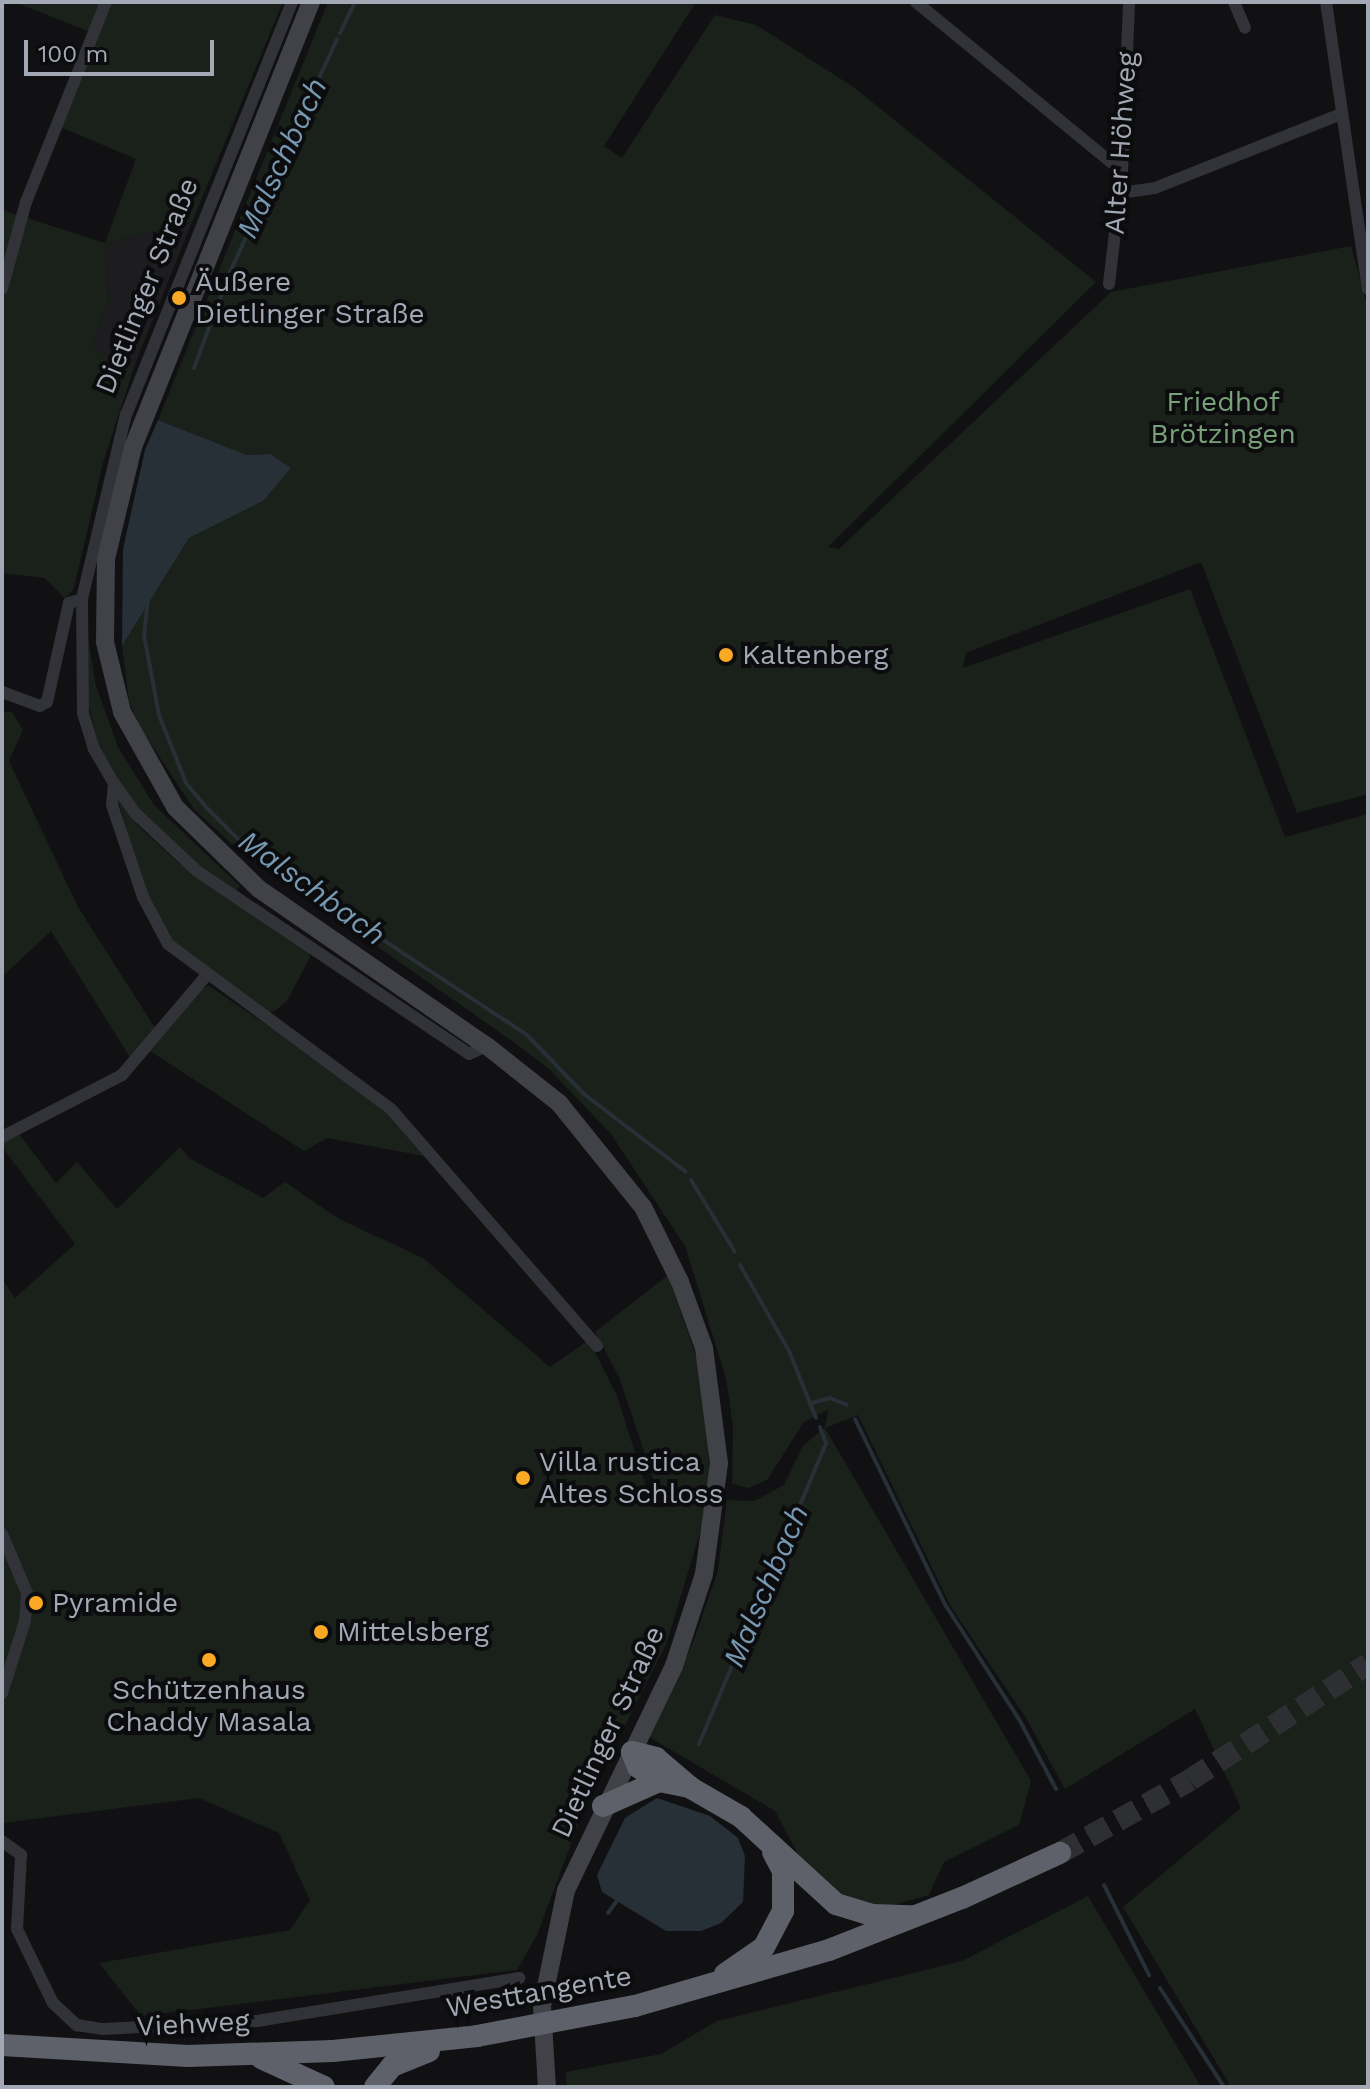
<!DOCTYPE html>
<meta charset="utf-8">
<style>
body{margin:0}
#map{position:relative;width:1370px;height:2089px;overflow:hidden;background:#111113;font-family:"Work Sans",sans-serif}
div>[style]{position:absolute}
.built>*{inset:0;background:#1d1d20}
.green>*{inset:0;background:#19211a}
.water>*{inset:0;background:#273037}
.stream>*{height:4px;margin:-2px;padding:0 2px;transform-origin:2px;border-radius:2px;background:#273037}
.highway-tunnel>*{height:22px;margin-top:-11px;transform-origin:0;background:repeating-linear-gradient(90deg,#2e2f33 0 22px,transparent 0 33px)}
.street>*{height:12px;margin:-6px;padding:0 6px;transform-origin:6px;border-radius:6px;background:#323338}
.secondary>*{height:18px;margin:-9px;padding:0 9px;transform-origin:9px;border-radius:9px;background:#404248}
.highway>*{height:22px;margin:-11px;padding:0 11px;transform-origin:11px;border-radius:11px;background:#5e6169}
.highway-bridge>*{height:22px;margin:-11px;padding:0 11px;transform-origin:11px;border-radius:11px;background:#5e6169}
.dots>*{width:22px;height:22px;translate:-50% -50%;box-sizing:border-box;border:4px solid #0c0c0e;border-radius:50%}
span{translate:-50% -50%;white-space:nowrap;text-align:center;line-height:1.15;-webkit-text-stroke:8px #0c0c0e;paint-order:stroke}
.street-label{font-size:28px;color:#a2a8b4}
.poi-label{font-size:28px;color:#a2a8b4}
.left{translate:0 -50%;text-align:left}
.park-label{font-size:28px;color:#78a079}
.water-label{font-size:30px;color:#7798b1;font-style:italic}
.frame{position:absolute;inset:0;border:4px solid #a2a8b4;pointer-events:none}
.scale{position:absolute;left:24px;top:40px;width:190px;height:36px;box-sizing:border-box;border:4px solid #a2a8b4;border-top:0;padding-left:10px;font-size:24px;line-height:28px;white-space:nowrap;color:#a2a8b4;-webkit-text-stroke:6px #0c0c0e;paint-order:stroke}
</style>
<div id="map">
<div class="built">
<div style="clip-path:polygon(192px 222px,134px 367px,90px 348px,109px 302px,105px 244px)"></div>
</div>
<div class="green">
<div style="clip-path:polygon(15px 2px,100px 2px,90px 32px)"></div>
<div style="clip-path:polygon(109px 2px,283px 2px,192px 222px,105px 244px,109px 302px,90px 348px,134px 367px,103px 463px,74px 588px,65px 599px,45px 578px,2px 573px,2px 305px,24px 217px,105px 243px,136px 159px,58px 126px)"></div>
<div style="clip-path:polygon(328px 2px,696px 2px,604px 146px,622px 158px,715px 15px,756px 25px,852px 86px,1096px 282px,828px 547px,839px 549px,1111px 292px,1351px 246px,1368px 309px,1368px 794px,1297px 813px,1201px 562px,966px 653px,963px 668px,1190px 589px,1285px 837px,1368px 814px,1368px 2087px,1231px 2087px,1123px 1907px,1241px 1808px,1195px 1709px,1065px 1789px,1026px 1718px,951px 1607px,858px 1415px,825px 1428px,1031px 1781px,1019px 1825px,944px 1862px,929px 1895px,887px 1907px,841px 1899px,801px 1860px,775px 1811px,649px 1737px,694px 1640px,718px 1570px,727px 1500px,754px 1501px,784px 1485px,803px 1446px,825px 1427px,828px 1410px,804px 1422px,767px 1480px,748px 1488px,732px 1484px,733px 1426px,726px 1378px,685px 1246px,611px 1134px,548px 1068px,512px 1041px,234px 846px,194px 809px,139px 726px,129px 701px,122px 646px,189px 538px,263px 501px,270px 454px,247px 455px,158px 420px)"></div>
<div style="clip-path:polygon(2px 210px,18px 215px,2px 273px)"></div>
<div style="clip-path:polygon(85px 621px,96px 686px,118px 747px,154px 805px,240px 886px,236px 891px,182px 853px,140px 811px,101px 752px,85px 692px)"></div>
<div style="clip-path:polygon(2px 712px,12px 712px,23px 730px,9px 761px,78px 907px,157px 1031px,131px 1059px,51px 931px,2px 977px)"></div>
<div style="clip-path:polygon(117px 797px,139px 827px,180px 864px,307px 948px,310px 957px,287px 1001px,275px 1011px,262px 1013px,171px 942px,145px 892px)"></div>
<div style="clip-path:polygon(209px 986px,373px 1097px,424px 1156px,327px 1138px,304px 1151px,150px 1051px,200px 989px)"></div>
<div style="clip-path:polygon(16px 1130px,56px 1183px,77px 1162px,117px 1209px,180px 1147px,189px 1158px,263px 1198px,285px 1182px,339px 1219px,423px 1258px,550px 1367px,589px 1340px,617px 1396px,649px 1496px,708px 1506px,667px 1642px,587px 1801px,537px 1935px,517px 1970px,141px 2016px,99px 1963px,290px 1930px,310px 1900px,279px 1833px,199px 1798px,2px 1823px,2px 1279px,15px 1298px,75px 1244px,2px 1147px,2px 1139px)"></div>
<div style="clip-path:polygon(668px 1275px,698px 1362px,707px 1413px,709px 1469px,707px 1486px,698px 1489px,656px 1487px,619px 1377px,595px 1332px)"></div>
<div style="clip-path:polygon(1088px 1896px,1201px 2087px,567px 2087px,566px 2072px,661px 2054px,717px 2021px,962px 1961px)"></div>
</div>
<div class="water">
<div style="clip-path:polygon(158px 420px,247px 455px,270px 454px,291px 468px,263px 501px,189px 538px,122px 646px,123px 549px,145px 450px)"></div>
<div style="clip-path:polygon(657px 1798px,710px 1816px,738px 1838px,745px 1856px,743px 1902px,721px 1923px,701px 1931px,666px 1931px,602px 1892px,597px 1875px,625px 1818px)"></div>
</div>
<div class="stream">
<div style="left:340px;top:33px;width:34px;rotate:-64deg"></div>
<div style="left:194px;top:368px;width:103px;rotate:-69.4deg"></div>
<div style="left:230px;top:272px;width:256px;rotate:-65.3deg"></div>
<div style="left:148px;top:598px;width:37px;rotate:96deg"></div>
<div style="left:144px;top:635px;width:81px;rotate:79.4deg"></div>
<div style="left:159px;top:715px;width:73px;rotate:68.3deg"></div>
<div style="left:186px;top:783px;width:34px;rotate:50deg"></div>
<div style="left:208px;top:809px;width:62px;rotate:45deg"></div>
<div style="left:252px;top:853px;width:331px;rotate:33.5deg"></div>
<div style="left:528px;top:1036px;width:81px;rotate:46deg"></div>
<div style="left:584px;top:1094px;width:128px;rotate:37.4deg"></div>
<div style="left:691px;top:1180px;width:84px;rotate:58.6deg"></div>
<div style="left:740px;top:1265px;width:99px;rotate:60.3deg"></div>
<div style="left:789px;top:1351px;width:72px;rotate:68.1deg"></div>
<div style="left:812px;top:1403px;width:19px;rotate:-16deg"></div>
<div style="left:830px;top:1398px;width:18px;rotate:22deg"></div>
<div style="left:855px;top:1419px;width:208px;rotate:64.1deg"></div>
<div style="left:946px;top:1606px;width:137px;rotate:57.2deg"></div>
<div style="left:1020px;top:1721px;width:77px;rotate:62.1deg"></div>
<div style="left:699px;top:1744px;width:327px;rotate:-67.1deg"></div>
<div style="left:826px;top:1443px;width:17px;rotate:-111deg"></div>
<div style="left:1104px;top:1885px;width:101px;rotate:63.4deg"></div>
<div style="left:608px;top:1913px;width:17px;rotate:-54deg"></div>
<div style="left:1160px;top:1988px;width:118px;rotate:57.1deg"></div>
</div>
<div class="highway-tunnel">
<div style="left:1060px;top:1853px;width:149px;rotate:-29.3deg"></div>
<div style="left:1190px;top:1780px;width:212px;rotate:-33.1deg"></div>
</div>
<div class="street">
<div style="left:292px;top:2px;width:444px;rotate:111.9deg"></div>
<div style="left:126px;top:414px;width:190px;rotate:103.4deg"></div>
<div style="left:82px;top:599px;width:114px;rotate:89.5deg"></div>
<div style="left:83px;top:713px;width:38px;rotate:73deg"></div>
<div style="left:94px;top:749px;width:39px;rotate:60deg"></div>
<div style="left:114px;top:783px;width:38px;rotate:55deg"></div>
<div style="left:136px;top:814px;width:83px;rotate:43.1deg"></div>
<div style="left:197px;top:871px;width:328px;rotate:33.9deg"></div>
<div style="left:469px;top:1054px;width:20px;rotate:-24deg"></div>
<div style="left:916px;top:2px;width:266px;rotate:39.4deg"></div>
<div style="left:1234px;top:2px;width:28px;rotate:67deg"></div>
<div style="left:1326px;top:2px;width:290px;rotate:81.7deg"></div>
<div style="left:1120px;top:193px;width:35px;rotate:-8deg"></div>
<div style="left:1155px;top:188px;width:200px;rotate:-21.7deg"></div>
<div style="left:1109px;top:284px;width:114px;rotate:-83.4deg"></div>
<div style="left:1122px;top:171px;width:169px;rotate:-87.6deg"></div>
<div style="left:2px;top:289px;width:90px;rotate:-74.6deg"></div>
<div style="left:26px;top:202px;width:215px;rotate:-68.2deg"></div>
<div style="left:2px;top:692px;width:40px;rotate:20.2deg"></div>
<div style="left:40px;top:706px;width:8px;rotate:-30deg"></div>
<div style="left:47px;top:702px;width:101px;rotate:-77.5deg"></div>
<div style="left:69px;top:603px;width:14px;rotate:-17deg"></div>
<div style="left:114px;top:783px;width:22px;rotate:95deg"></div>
<div style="left:112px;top:805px;width:97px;rotate:71.4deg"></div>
<div style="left:143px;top:897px;width:53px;rotate:62deg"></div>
<div style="left:168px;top:944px;width:277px;rotate:36.5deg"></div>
<div style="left:391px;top:1109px;width:314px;rotate:49deg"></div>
<div style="left:2px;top:1137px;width:135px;rotate:-27.3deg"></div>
<div style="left:122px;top:1075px;width:130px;rotate:-49.7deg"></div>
<div style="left:2px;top:1534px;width:64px;rotate:67deg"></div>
<div style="left:27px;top:1593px;width:28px;rotate:94deg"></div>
<div style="left:25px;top:1621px;width:76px;rotate:107.7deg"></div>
<div style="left:2px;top:1841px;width:24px;rotate:36deg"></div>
<div style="left:21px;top:1855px;width:74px;rotate:93.1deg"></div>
<div style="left:17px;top:1929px;width:82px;rotate:64.1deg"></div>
<div style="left:53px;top:2003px;width:33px;rotate:43deg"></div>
<div style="left:77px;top:2025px;width:26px;rotate:9deg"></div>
<div style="left:103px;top:2029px;width:154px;rotate:-3deg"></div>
<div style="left:257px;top:2021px;width:266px;rotate:-9.3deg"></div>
</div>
<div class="secondary">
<div style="left:311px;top:2px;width:479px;rotate:111.8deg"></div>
<div style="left:133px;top:447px;width:115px;rotate:103.6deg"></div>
<div style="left:106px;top:559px;width:83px;rotate:90.7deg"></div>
<div style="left:105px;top:642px;width:72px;rotate:76.3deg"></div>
<div style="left:122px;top:712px;width:109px;rotate:60.8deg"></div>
<div style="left:175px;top:807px;width:117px;rotate:44.3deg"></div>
<div style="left:259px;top:889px;width:277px;rotate:34.6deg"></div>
<div style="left:487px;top:1046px;width:92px;rotate:38.4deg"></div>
<div style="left:559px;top:1103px;width:134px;rotate:51.1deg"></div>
<div style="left:643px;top:1207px;width:84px;rotate:63.7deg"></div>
<div style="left:680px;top:1282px;width:70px;rotate:70deg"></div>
<div style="left:704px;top:1348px;width:116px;rotate:82.6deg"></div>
<div style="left:719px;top:1463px;width:112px;rotate:97.7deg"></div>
<div style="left:704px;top:1574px;width:97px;rotate:108.1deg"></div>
<div style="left:674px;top:1666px;width:249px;rotate:115.7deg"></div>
<div style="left:566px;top:1890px;width:118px;rotate:101.7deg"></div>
<div style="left:542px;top:2006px;width:81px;rotate:86.5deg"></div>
</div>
<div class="highway">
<div style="left:632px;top:1752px;width:25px;rotate:14deg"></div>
<div style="left:656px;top:1758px;width:46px;rotate:40.6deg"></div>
<div style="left:691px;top:1788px;width:58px;rotate:30.1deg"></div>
<div style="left:741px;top:1817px;width:129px;rotate:42.5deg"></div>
<div style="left:836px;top:1904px;width:38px;rotate:17deg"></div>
<div style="left:872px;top:1915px;width:38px;rotate:2deg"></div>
<div style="left:632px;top:1752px;width:16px;rotate:68deg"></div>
<div style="left:638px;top:1767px;width:25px;rotate:34deg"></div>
<div style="left:659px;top:1781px;width:32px;rotate:11deg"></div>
<div style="left:603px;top:1806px;width:61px;rotate:-24.1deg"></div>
<div style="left:725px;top:1974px;width:47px;rotate:-34.7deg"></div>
<div style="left:764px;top:1947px;width:41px;rotate:-62.2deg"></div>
<div style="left:783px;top:1911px;width:40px;rotate:-90deg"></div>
<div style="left:783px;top:1871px;width:21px;rotate:-118deg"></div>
<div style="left:635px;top:2006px;width:202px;rotate:-16.1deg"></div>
<div style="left:829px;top:1950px;width:143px;rotate:-21.4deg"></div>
<div style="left:962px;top:1898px;width:108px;rotate:-24.7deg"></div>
<div style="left:2px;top:2045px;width:186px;rotate:3.4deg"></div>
<div style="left:188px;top:2056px;width:145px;rotate:-2deg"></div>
<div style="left:333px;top:2051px;width:145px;rotate:-5.9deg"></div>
<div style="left:261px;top:2058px;width:69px;rotate:24.7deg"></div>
<div style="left:375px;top:2087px;width:27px;rotate:-51deg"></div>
<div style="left:392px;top:2066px;width:40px;rotate:-22deg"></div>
</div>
<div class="highway-bridge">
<div style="left:477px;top:2036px;width:161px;rotate:-10.8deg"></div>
</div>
<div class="dots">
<div style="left:179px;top:298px;background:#f9a923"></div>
<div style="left:726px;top:655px;background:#f9a923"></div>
<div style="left:523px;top:1478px;background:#f9a923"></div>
<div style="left:36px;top:1603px;background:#f9a923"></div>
<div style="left:321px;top:1632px;background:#f9a923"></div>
<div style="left:209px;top:1660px;background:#f9a923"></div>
</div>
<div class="street-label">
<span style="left:1121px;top:143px;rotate:-86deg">Alter Höhweg</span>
<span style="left:147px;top:286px;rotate:-68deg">Dietlinger Straße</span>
<span style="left:608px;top:1732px;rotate:-65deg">Dietlinger Straße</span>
<span style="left:539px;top:1992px;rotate:-10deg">Westtangente</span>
<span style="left:193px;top:2024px;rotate:-3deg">Viehweg</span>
</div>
<div class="poi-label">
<span class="left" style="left:195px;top:298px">Äußere<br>Dietlinger Straße</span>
<span class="left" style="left:742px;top:655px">Kaltenberg</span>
<span class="left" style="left:539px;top:1478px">Villa rustica<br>Altes Schloss</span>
<span class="left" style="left:52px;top:1603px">Pyramide</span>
<span class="left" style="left:337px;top:1632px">Mittelsberg</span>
<span style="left:209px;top:1706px">Schützenhaus<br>Chaddy Masala</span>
</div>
<div class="park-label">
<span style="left:1223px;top:418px">Friedhof<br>Brötzingen</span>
</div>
<div class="water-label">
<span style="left:282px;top:158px;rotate:-65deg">Malschbach</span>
<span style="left:312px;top:888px;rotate:36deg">Malschbach</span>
<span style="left:766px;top:1586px;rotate:-67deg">Malschbach</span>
</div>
<div class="frame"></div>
<div class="scale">100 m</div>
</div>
